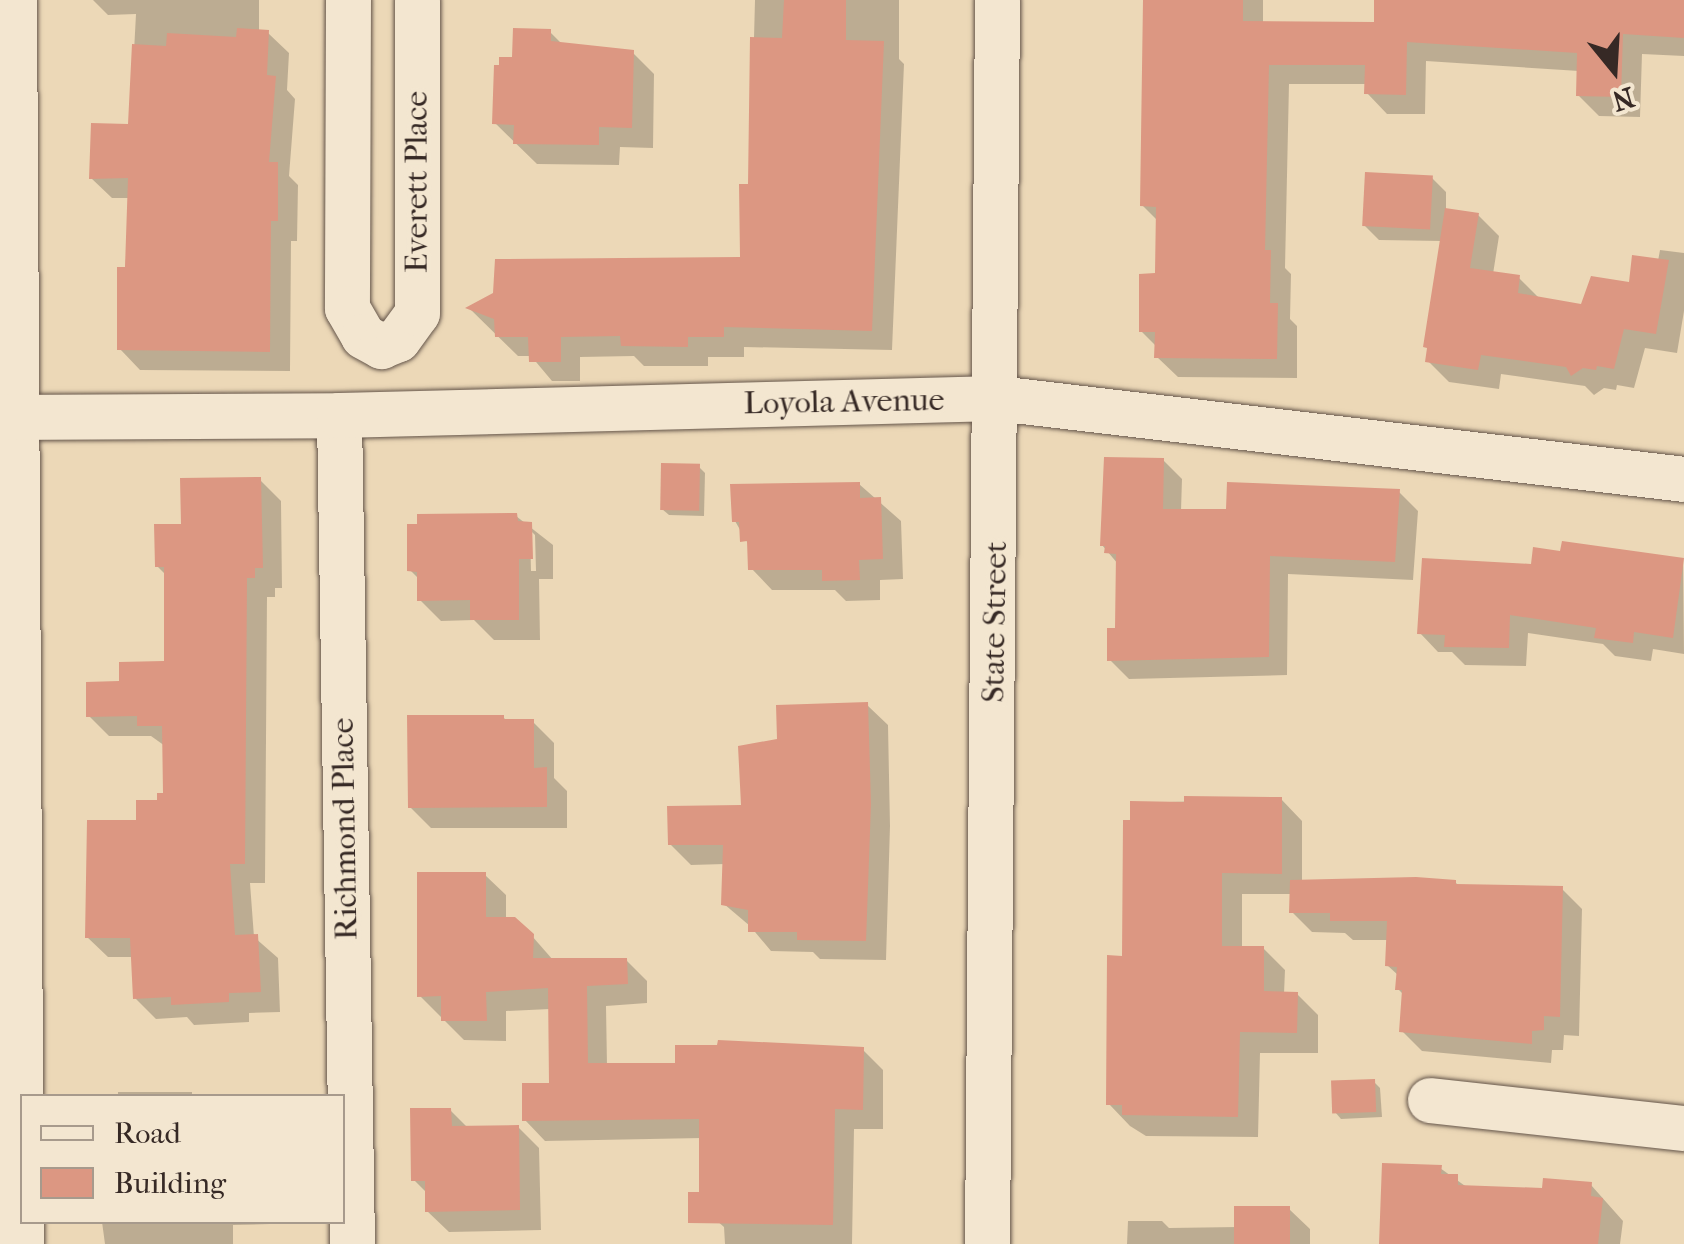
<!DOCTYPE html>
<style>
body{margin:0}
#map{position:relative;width:1684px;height:1244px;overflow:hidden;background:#ecd8b7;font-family:"IM FELL French Canon",serif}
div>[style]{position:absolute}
.shadow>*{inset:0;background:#0003;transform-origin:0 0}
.building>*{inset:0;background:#dc9782;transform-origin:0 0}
.roads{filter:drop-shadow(0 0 2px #64554a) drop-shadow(0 0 2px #64554a)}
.street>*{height:45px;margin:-22.5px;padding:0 22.5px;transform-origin:22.5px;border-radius:22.5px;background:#f3e6d0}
span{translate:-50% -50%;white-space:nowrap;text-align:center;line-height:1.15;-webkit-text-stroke:9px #f3e6d0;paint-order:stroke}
.street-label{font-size:32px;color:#362925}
.legend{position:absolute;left:20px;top:1094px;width:325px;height:130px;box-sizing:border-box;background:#f3e6d0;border:2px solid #a79a8c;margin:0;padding:12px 18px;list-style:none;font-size:30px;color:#362925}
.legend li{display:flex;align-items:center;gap:20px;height:50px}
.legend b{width:50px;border:2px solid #a79a8c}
.north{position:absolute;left:1564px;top:20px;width:100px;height:100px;-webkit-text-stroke:8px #f3e6d0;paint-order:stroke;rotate:162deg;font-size:28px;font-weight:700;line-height:40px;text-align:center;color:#362925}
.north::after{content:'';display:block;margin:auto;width:35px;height:45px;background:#362925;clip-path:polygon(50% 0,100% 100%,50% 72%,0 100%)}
</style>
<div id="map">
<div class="shadow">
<div style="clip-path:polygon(93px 0,259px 0,259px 32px,268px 33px,289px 53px,287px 90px,295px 99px,289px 176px,298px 185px,297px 241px,291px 241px,290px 371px,140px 370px,120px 349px,130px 198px,112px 198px,91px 178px,130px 126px,136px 14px,108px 15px)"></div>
<div style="clip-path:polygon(755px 0,899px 0,899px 59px,904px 64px,892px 350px,744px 347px,744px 357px,708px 357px,708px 366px,644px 366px,634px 356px,580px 357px,580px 381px,552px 381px,531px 356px,518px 356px,469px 308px,742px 259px,750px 187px)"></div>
<div style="clip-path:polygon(1148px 0,1263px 0,1263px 24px,1376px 24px,1377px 0,1684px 0,1684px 56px,1642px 54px,1640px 117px,1599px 116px,1578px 95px,1579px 71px,1426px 61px,1425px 114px,1387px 114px,1367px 93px,1367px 84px,1289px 84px,1285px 268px,1291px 274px,1290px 319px,1297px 326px,1297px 378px,1178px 377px,1157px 357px,1157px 347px,1141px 331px,1158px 276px,1159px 222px,1142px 205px)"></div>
<div style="clip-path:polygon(550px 32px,563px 45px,633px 53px,654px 74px,653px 148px,620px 147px,619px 165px,537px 164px,495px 123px,515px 60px)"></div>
<div style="clip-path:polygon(1432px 178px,1446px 192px,1446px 210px,1478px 215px,1499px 236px,1493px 274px,1519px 278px,1541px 300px,1582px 307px,1631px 285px,1658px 261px,1660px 250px,1684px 253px,1684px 311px,1677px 353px,1645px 348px,1634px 388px,1617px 385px,1616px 390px,1604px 388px,1594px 395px,1585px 386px,1501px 374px,1499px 389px,1449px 382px,1428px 361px,1442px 241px,1379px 240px,1365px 226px)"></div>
<div style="clip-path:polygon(1163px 460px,1182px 479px,1181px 511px,1228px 512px,1399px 492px,1418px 511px,1413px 580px,1288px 574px,1287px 675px,1129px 679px,1110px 660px,1117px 631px,1118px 564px,1102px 545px)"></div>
<div style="clip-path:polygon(698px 466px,705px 473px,704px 516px,669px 515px,662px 509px)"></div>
<div style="clip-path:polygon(260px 480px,281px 501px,282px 588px,275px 588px,275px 597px,267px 597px,265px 883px,250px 883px,254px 937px,278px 958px,280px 1012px,249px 1013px,249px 1022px,194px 1025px,187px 1017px,156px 1019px,135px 998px,133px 957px,108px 957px,87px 937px,138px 823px,165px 795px,165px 746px,151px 736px,109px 736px,89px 716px,122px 684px,167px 664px,166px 575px,157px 566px,184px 527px)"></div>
<div style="clip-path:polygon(859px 484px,901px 521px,903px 579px,880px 580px,880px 600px,846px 601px,835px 590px,772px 590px,751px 568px,750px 547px,735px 521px)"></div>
<div style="clip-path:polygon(evenodd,516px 516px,553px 545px,553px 579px,539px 579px,540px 640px,494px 640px,474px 620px,441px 621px,420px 600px,420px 580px,410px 570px,516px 516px,530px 530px,535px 535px,536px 571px,531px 571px,530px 530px)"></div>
<div style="clip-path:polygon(1683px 561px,1684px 654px,1653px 649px,1651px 661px,1615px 656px,1603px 644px,1528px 633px,1526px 666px,1465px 665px,1452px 652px,1438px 652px,1420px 633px,1533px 567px)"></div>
<div style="clip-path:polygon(867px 705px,888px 725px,890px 826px,886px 960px,820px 959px,813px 952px,771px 951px,750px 926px,724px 904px,725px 864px,691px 865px,670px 844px,743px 807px,780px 742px)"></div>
<div style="clip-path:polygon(503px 717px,508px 722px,533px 722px,554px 743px,554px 778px,567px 791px,567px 828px,431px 828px,410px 807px)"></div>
<div style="clip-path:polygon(1281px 799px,1302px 821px,1302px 882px,1455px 882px,1459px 886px,1562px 889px,1582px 909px,1579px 1036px,1564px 1035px,1563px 1050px,1552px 1050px,1551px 1063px,1422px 1051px,1402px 1031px,1404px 995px,1398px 989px,1399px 976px,1387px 965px,1389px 940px,1353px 940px,1345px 933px,1312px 932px,1292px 912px,1292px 894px,1242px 894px,1242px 948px,1263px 948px,1285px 970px,1284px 994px,1297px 994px,1318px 1015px,1318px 1053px,1260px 1053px,1258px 1137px,1146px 1136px,1130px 1126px,1109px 1104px,1125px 959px,1132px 803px)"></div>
<div style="clip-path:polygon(485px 875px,506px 895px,506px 920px,532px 936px,553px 960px,626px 960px,647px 981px,647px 1003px,606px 1006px,607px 1065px,677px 1066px,863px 1050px,883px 1070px,883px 1129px,854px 1129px,852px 1244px,725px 1244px,724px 1227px,701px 1207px,702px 1138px,545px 1141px,525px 1120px,551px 1085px,550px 1009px,506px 1011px,506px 1041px,464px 1040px,420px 996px)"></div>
<div style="clip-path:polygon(1374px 1082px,1380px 1088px,1382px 1117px,1341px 1119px,1335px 1112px)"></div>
<div style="left:118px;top:1092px;width:74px;height:4px"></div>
<div style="clip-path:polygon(450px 1110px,468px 1128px,518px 1127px,539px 1148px,541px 1230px,449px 1232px,427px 1211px,427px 1193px,414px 1180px)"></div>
<div style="clip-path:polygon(1440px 1168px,1468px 1188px,1545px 1190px,1591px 1185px,1623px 1221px,1620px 1244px,1381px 1244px)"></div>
<div style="clip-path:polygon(1289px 1209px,1310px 1229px,1310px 1244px,1127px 1244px,1128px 1221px,1162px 1221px,1169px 1228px,1237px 1227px)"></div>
<div style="clip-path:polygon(102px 1222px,270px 1222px,270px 1224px,233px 1225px,233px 1244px,105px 1244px)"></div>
</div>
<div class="building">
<div style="clip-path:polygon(784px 0,846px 0,846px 40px,884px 41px,872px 331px,724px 327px,724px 337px,688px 337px,688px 347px,621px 346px,620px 336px,561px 337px,561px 362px,529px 362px,528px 337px,495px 337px,494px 319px,465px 308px,493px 293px,495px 259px,740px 257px,739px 184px,748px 184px,750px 37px,782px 38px)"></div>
<div style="clip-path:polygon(1143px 0,1243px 0,1243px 21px,1374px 22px,1374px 0,1684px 0,1684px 38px,1623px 34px,1621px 97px,1576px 96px,1577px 53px,1407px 42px,1406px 95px,1364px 94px,1365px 65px,1269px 65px,1265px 250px,1271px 250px,1270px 303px,1278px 303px,1277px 359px,1154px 358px,1155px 332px,1139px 332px,1139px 274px,1155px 273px,1156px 207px,1140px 206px)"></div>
<div style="clip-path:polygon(237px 28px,269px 30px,267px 75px,276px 76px,269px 162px,278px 162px,278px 221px,271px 221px,270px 352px,117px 350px,117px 267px,125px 267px,128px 178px,89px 179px,91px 123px,128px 124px,132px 44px,166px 46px,167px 33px,236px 37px)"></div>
<div style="clip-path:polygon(513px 28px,551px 29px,551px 41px,634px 50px,632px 128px,599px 127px,599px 145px,513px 144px,514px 125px,492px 124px,494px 65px,499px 65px,499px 57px,512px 57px)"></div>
<div style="left:1365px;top:172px;width:68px;height:54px;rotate:3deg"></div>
<div style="clip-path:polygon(1445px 208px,1479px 213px,1470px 268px,1520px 275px,1518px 293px,1581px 304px,1591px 276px,1629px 282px,1632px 255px,1669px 260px,1656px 334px,1624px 329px,1614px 369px,1597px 366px,1596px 370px,1583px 368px,1571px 376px,1566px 367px,1481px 355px,1478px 370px,1425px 362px,1427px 348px,1423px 347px)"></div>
<div style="clip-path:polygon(1104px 457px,1164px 458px,1163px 509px,1226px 509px,1227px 482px,1400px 489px,1395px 562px,1270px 556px,1269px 657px,1107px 661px,1107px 628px,1115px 628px,1116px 554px,1104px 553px,1105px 546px,1100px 546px)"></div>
<div style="left:661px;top:463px;width:39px;height:47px;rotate:1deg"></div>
<div style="clip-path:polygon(261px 477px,263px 568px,255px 568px,255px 578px,247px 578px,245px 864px,230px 864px,235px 935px,258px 934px,261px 992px,229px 993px,229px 1002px,171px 1005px,171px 997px,133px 999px,130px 938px,85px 938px,87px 820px,136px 820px,136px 800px,157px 800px,157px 793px,163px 793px,162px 726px,137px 726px,137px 716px,86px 717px,86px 682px,119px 681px,119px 662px,164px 661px,164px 567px,155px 567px,154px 524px,181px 524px,180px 478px)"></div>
<div style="clip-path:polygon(860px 482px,860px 498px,881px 497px,883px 559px,859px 560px,860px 580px,822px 581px,822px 570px,748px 570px,747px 541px,740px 542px,739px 522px,732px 522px,730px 484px)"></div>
<div style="clip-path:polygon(517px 513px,518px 521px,532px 522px,533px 559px,519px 559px,519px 620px,470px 620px,470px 600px,417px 601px,417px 572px,407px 571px,407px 524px,417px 524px,417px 514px)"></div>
<div style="clip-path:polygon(1562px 541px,1684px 558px,1673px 638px,1634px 632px,1633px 643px,1594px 638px,1596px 628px,1510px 615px,1509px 648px,1444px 647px,1445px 635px,1417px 634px,1422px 558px,1531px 564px,1533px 547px,1560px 551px)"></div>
<div style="clip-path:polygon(868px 702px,871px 804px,866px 941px,797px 940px,797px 932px,748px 932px,748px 910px,721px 905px,723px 845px,668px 845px,667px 806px,741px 805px,738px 746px,777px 739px,776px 705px)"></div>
<div style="clip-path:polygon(407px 715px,504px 715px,504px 719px,534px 719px,534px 768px,547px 767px,547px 807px,408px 808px)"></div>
<div style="clip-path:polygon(1184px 796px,1282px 797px,1282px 874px,1222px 873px,1222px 946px,1264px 946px,1264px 991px,1298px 992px,1297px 1033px,1240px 1032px,1238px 1117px,1122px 1115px,1122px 1105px,1106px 1105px,1107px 955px,1122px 956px,1123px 820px,1130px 820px,1130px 801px,1184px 802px)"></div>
<div style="clip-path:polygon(417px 872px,486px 872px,486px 917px,515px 917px,534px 934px,533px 958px,627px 958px,628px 984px,587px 986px,588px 1063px,675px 1063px,675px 1045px,717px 1045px,718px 1040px,864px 1047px,863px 1110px,835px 1109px,833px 1225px,688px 1223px,688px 1192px,699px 1192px,699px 1119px,522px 1121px,522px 1083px,549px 1083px,548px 988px,486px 992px,487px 1021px,441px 1021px,441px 996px,417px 997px)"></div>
<div style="clip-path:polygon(1416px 877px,1456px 880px,1456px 884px,1563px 886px,1560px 1017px,1544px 1016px,1544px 1030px,1532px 1031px,1532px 1044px,1399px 1032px,1402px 990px,1395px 990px,1397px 967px,1385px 966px,1387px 921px,1330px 921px,1330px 913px,1289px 913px,1290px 880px)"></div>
<div style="left:1375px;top:1079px;width:33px;height:44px;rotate:88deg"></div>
<div style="clip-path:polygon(410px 1108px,451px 1108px,452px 1126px,519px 1125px,520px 1210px,425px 1212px,425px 1181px,411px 1181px)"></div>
<div style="clip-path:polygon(1382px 1163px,1442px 1165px,1441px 1174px,1458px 1174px,1458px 1185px,1542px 1188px,1543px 1178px,1592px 1182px,1591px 1196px,1603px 1198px,1598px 1244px,1379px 1244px)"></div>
<div style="left:1234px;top:1206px;width:56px;height:38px"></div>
</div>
<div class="roads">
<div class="street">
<div style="left:14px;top:0;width:1244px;rotate:89.68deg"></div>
<div style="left:348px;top:0;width:308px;rotate:90.2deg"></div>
<div style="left:347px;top:308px;width:32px;rotate:60deg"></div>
<div style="left:363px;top:336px;width:21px;rotate:29deg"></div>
<div style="left:381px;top:346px;width:18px;rotate:-22deg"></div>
<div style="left:398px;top:339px;width:32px;rotate:-54deg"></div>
<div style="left:417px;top:313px;width:313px;rotate:-90deg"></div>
<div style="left:339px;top:415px;width:829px;rotate:89.1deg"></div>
<div style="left:0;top:417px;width:339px;rotate:-0.3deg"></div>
<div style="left:339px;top:415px;width:658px;rotate:-1.48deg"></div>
<div style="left:997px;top:398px;width:692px;rotate:6.72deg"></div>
<div style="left:1430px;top:1100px;width:256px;rotate:6.3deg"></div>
<div style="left:987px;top:1244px;width:1244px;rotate:-89.54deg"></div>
</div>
</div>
<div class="street-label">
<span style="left:417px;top:182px;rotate:-90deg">Everett Place</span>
<span style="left:844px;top:402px;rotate:-1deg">Loyola Avenue</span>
<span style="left:995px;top:622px;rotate:-89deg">State Street</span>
<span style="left:345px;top:829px;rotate:-91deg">Richmond Place</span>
</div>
<ul class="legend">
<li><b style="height:12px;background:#f3e6d0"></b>Road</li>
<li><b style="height:28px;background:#dc9782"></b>Building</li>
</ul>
<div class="north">N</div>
</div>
